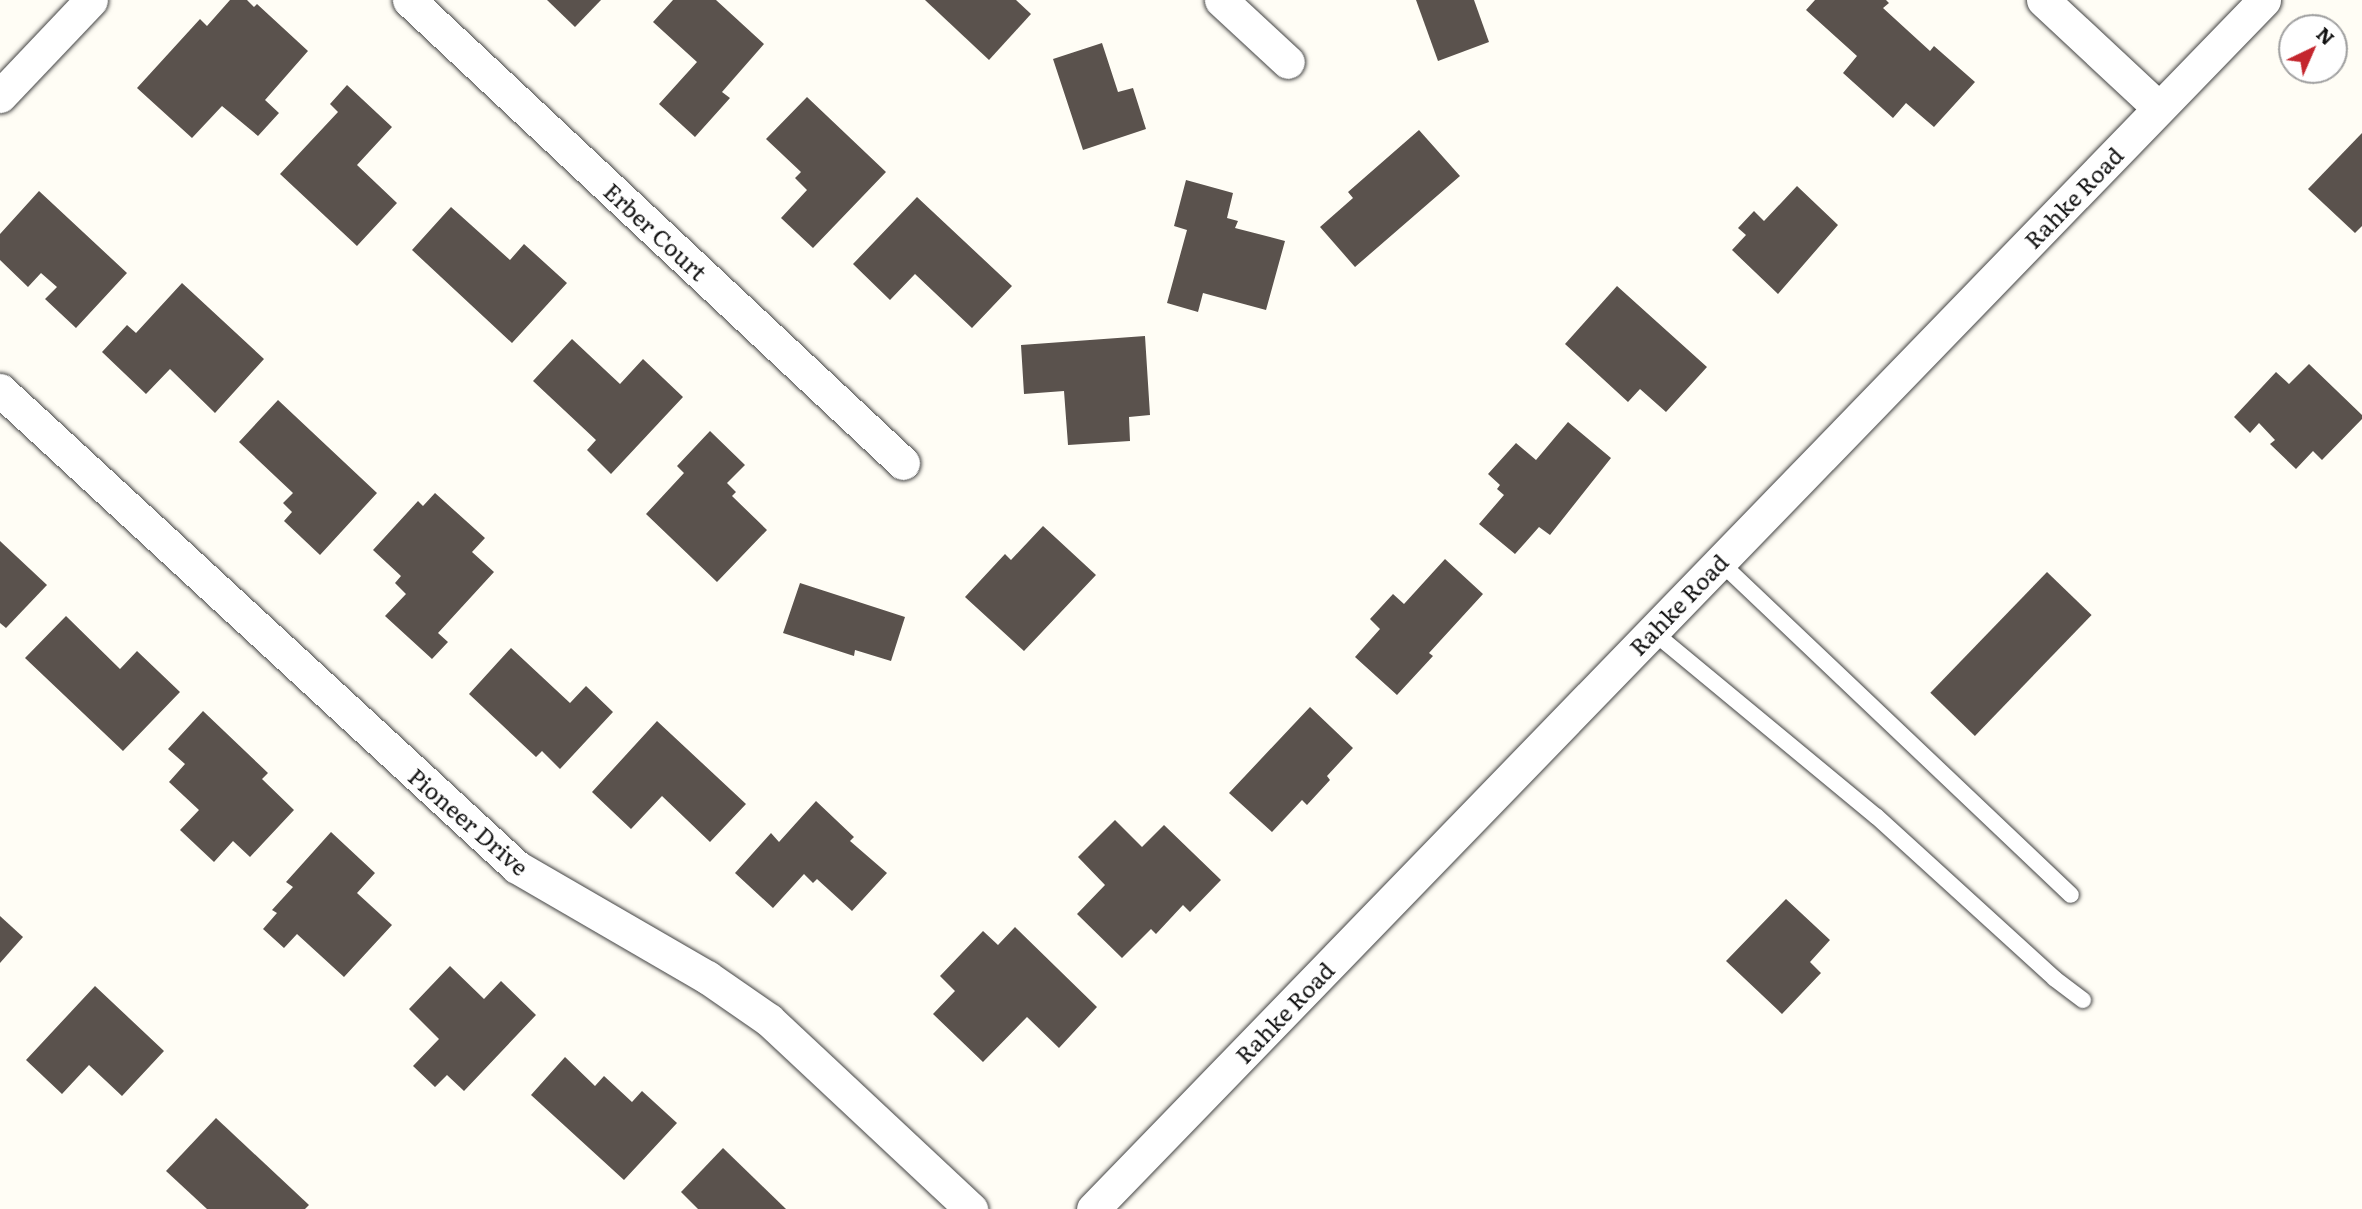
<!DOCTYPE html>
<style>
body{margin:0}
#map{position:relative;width:2362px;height:1209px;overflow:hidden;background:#fffdf5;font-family:Literata,serif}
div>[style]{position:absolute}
.building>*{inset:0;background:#5a524d;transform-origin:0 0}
.roads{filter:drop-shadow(0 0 2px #444) drop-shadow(0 0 2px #444)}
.lane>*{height:16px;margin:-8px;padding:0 8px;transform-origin:8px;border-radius:8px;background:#fff}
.street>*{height:33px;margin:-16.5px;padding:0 16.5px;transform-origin:16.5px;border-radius:16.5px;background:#fff}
span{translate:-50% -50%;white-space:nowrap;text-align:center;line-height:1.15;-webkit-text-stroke:7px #fff;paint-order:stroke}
.street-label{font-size:23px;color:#111}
.north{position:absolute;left:2278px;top:14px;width:70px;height:70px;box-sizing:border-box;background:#fff;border:2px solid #a0a0a0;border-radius:50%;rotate:44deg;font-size:19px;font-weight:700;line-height:28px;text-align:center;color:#111}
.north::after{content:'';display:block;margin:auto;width:24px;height:32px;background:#c4262e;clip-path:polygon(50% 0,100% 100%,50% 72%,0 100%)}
</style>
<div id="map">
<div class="building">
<div style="clip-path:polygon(230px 0,247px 0,254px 7px,257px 4px,308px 51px,265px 100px,279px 113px,258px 136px,222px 106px,192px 138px,137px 88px,200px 19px,207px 26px)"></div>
<div style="clip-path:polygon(547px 0,601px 0,575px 27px)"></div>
<div style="clip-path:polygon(673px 0,716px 0,764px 44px,722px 92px,730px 98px,695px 137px,659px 104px,697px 62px,653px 22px)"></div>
<div style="clip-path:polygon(925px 0,1016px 0,1031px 14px,989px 60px)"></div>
<div style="clip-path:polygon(1416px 0,1474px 0,1489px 42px,1438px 61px)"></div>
<div style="clip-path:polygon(1815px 0,1886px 0,1889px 3px,1883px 8px,1930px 51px,1934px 46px,1975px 82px,1934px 127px,1906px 103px,1893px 118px,1843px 73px,1857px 56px,1806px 10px)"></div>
<div style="clip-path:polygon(1102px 43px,1118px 92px,1133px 88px,1146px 129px,1083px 150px,1053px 59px)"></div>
<div style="clip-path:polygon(347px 85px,392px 127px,357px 165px,397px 203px,357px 246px,280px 174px,338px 112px,330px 104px)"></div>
<div style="clip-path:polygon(807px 97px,886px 172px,813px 248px,781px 218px,807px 190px,795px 178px,801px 172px,766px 139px)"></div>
<div style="clip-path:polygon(1419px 130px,1460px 176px,1355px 267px,1320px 227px,1353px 198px,1348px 192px)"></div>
<div style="clip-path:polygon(2362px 133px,2362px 226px,2355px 233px,2308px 189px)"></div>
<div style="clip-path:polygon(1186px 180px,1233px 193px,1227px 218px,1238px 221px,1235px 228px,1285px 241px,1266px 310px,1203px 293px,1198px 312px,1167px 303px,1187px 230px,1174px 226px)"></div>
<div style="clip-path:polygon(1797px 186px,1838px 225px,1778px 294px,1732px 250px,1746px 235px,1738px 228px,1754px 211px,1764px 221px)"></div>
<div style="clip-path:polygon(39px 191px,127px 273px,76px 328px,45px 299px,57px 287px,41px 273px,28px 287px,0 260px,0 234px)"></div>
<div style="clip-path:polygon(917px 197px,1012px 286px,972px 328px,915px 274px,890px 300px,853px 264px)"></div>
<div style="clip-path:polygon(451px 207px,510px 260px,524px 244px,567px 283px,512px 343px,412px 250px)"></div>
<div style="clip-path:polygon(182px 283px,264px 359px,215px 413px,170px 369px,146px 394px,102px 352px,127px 325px,136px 333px)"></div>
<div style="clip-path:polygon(1617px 286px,1707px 367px,1666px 412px,1640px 389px,1628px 402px,1565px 344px)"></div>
<div style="clip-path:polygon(1145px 336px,1150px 415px,1129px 417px,1130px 441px,1068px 445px,1064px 391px,1024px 394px,1021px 345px)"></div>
<div style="clip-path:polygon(572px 339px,620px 384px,643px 359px,683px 397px,611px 474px,587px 450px,596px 440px,533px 381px)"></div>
<div style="clip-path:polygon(2309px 364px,2362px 415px,2362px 419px,2322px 460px,2313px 451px,2296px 469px,2270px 444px,2275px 440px,2259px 423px,2250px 433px,2234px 417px,2276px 372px,2289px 384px)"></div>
<div style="clip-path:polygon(278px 400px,377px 493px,320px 555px,284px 521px,292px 512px,283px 503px,293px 493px,239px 442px)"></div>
<div style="clip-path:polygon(1568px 422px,1611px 458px,1550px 535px,1539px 527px,1515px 554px,1479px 524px,1504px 495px,1497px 489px,1500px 485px,1488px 474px,1516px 443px,1536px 460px)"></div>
<div style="clip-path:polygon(710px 431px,745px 465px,727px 483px,736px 492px,732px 496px,767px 530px,717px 582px,646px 514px,684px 473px,677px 466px)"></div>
<div style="clip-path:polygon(435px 493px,485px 538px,472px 552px,494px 572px,438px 633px,448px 642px,432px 659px,385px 616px,406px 594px,395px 583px,401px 576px,373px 550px,418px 501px,423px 506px)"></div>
<div style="clip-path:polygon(1043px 526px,1096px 575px,1024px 651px,965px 597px,1005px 554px,1011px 560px)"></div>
<div style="clip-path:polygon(0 541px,47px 585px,6px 628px,0 623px)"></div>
<div style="clip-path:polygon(1445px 559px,1483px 594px,1429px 653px,1433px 656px,1397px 695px,1355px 657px,1380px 629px,1370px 619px,1393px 594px,1404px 604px)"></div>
<div style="left:2047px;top:572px;width:62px;height:168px;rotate:44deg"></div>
<div style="clip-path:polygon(800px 583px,905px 617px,891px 661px,855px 650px,854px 656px,783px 633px)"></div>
<div style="clip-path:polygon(66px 616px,120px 669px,137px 651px,180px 692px,123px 751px,25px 658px)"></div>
<div style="clip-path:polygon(511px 648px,570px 703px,586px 686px,613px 712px,560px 769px,542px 751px,536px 757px,469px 694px)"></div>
<div style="clip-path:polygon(1310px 707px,1353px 748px,1327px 776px,1330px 780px,1307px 805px,1302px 800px,1272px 832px,1229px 793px)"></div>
<div style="clip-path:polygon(203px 711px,268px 773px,262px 779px,294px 810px,250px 857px,233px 841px,214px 862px,180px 830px,199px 810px,169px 782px,185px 764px,168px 749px)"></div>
<div style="clip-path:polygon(657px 721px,746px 804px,710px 842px,662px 796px,631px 829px,592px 792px)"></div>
<div style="clip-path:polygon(816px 801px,854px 837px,850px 841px,887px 873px,852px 911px,817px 879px,813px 883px,804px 874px,773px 908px,735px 873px,771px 833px,779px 842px)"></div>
<div style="clip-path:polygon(1115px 820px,1142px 847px,1164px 825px,1221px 880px,1190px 912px,1183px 905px,1156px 934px,1151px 929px,1122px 958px,1077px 914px,1105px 885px,1078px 857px)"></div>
<div style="clip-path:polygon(331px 832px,375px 873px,357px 893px,392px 925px,344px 977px,297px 934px,284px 948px,263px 929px,277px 913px,272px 910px,293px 887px,286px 882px)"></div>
<div style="clip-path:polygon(1786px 899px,1830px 940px,1810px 962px,1821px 973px,1782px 1014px,1726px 961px)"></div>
<div style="clip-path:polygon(0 916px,23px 937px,0 963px)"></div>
<div style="clip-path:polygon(1015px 927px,1097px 1007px,1059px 1048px,1027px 1017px,983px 1062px,933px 1014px,955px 991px,940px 976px,983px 931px,998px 945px)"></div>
<div style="clip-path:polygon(450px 966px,484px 999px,501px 981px,536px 1015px,464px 1091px,447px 1075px,435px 1087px,413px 1066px,439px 1039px,409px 1009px)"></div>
<div style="clip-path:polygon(95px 986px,164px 1051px,122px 1096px,89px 1065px,62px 1094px,26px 1060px)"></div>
<div style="clip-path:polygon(565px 1057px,595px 1086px,604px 1076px,632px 1102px,642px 1091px,677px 1123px,624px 1180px,531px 1095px)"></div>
<div style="clip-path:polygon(216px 1118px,309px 1205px,305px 1209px,207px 1209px,166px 1171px)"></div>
<div style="clip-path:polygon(723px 1148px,786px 1209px,698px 1209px,681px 1192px)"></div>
</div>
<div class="roads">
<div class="lane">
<div style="left:1719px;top:561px;width:485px;rotate:43.5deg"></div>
<div style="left:1652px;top:631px;width:291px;rotate:39.6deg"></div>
<div style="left:1876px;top:816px;width:242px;rotate:42.3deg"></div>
<div style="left:2055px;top:979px;width:35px;rotate:37deg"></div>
</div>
<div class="street">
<div style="left:409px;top:0;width:677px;rotate:43.14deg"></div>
<div style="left:1221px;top:0;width:91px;rotate:42.8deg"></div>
<div style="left:2043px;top:0;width:158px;rotate:43deg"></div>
<div style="left:0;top:96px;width:132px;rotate:-46.5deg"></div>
<div style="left:0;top:390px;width:703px;rotate:42.7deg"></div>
<div style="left:517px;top:867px;width:220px;rotate:30.1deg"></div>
<div style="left:707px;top:977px;width:75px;rotate:34.7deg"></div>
<div style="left:769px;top:1020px;width:277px;rotate:43.1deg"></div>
<div style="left:1093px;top:1209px;width:1683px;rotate:-45.91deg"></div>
</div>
</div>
<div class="street-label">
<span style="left:2073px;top:197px;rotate:-46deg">Rahke Road</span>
<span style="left:656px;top:231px;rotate:43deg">Erber Court</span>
<span style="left:1678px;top:604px;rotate:-46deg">Rahke Road</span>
<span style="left:469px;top:821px;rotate:41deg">Pioneer Drive</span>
<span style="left:1284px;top:1012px;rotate:-46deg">Rahke Road</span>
</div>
<div class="north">N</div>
</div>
